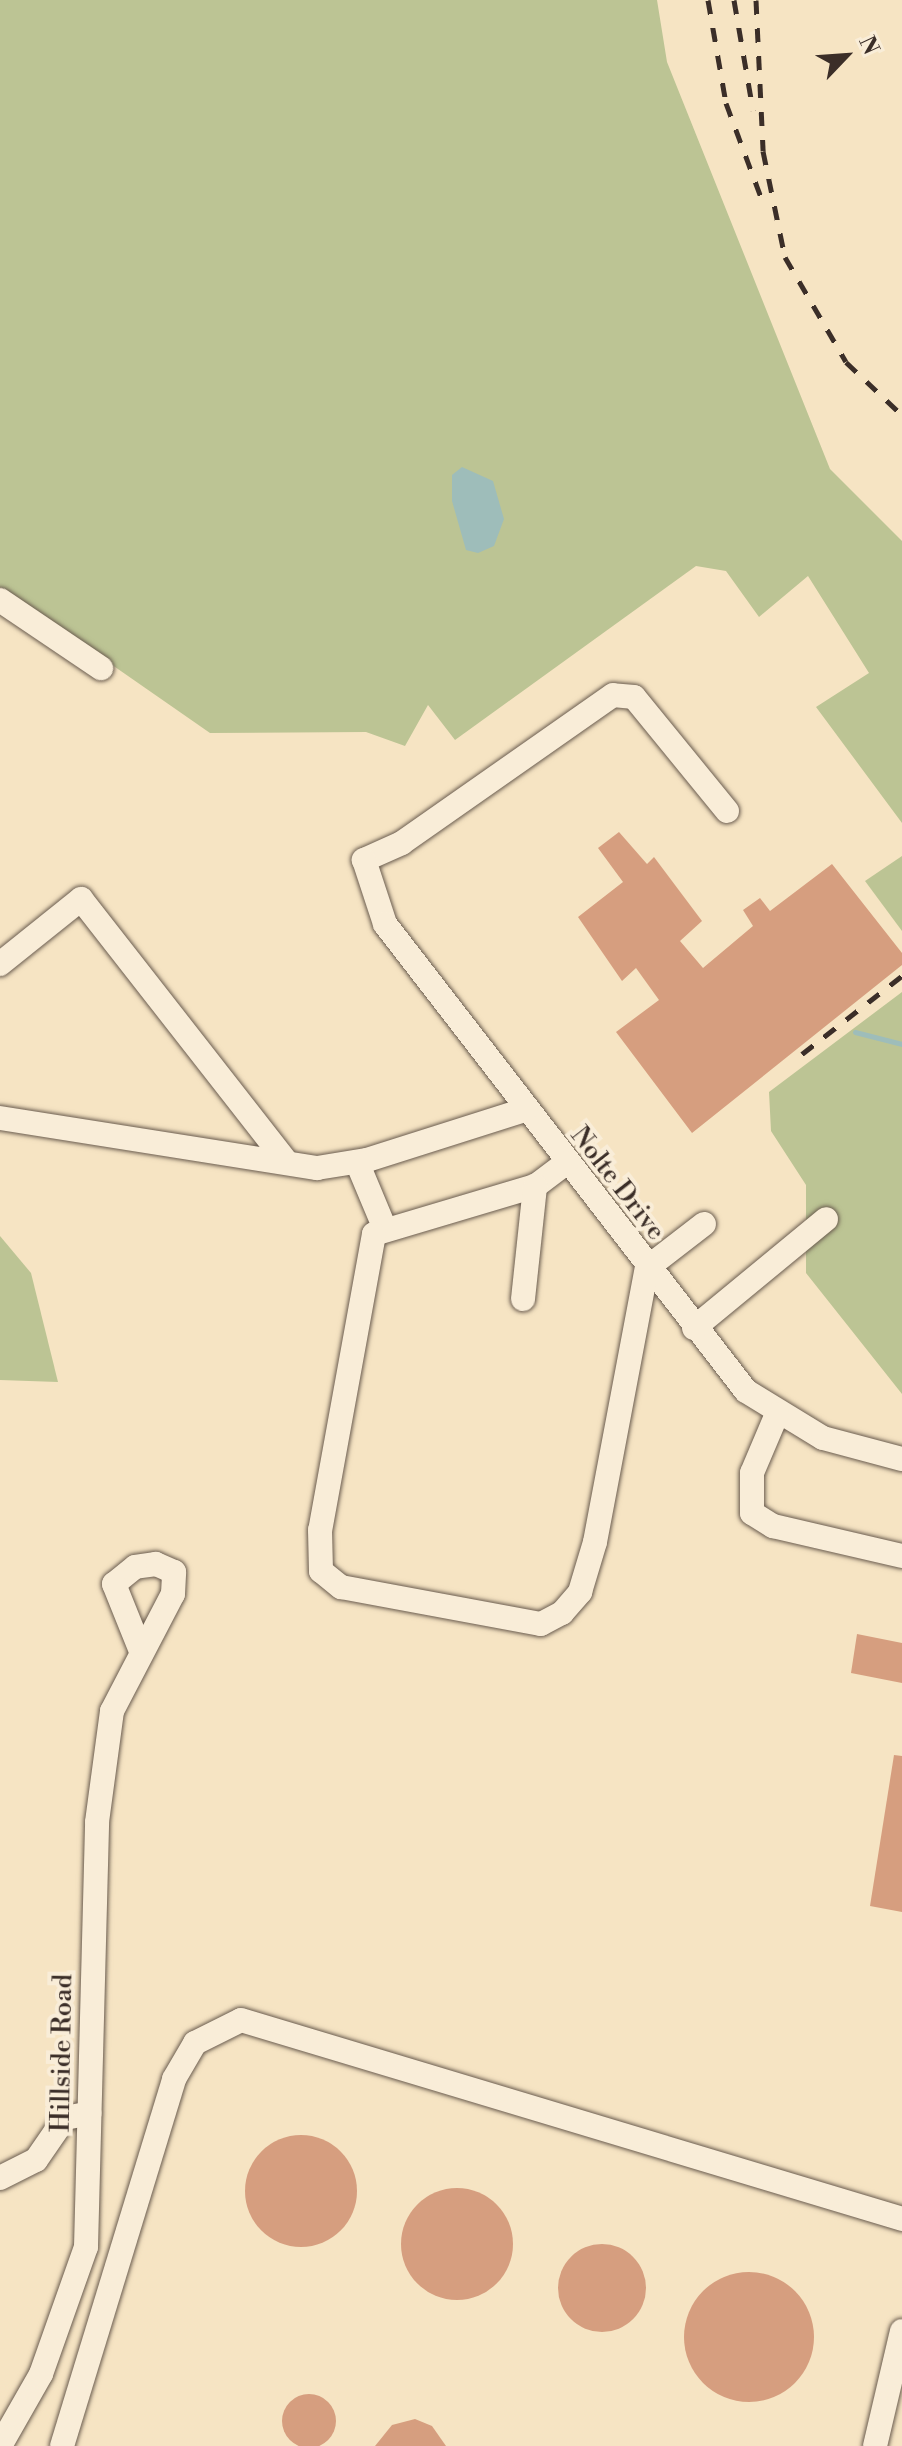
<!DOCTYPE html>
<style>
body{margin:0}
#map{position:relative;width:902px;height:2446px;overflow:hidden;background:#f6e4c3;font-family:"Libre Bodoni",serif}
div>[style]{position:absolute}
.green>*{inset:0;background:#bcc494}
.water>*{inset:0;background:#9ebdba}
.stream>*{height:5px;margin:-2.5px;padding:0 2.5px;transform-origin:2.5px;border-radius:2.5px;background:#9ebdba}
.building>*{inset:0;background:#d69e7f}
.round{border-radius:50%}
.roads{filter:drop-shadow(0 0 2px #6a5c4f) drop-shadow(0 0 2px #6a5c4f)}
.minor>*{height:24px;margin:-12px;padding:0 12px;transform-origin:12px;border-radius:12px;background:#f9edd8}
.rail>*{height:5px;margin-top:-2.5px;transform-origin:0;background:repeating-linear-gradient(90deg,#3b2e28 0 14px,transparent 0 28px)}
span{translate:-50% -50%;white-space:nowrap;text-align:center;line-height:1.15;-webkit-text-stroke:8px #f9edd8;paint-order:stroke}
.street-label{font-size:26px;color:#3b2e28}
.north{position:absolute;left:806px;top:16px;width:80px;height:80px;-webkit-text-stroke:6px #f9edd8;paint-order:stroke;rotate:65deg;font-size:22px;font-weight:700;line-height:32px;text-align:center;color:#3b2e28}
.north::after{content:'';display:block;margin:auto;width:28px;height:36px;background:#3b2e28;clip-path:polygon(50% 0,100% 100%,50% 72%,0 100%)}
</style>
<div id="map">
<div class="green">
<div style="clip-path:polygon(0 0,657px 0,667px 62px,830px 469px,902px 541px,902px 823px,816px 707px,869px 673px,808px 576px,759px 617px,726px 571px,696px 566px,455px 740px,428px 705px,405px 746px,366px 732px,210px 733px,0 587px)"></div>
<div style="clip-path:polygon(902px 856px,902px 931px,865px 881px)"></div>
<div style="clip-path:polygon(902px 992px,902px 1394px,806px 1273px,806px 1185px,771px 1131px,769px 1092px)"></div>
<div style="clip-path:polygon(0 1236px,31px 1273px,58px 1382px,0 1380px)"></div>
</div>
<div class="water">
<div style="clip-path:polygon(462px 467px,493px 481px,504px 519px,494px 546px,478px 553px,466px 550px,452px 501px,452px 475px)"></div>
</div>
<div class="stream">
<div style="left:855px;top:1032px;width:49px;rotate:14.3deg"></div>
</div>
<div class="building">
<div style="clip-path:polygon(619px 832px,647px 864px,654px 857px,702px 921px,680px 941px,703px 968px,753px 926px,743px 910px,760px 898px,770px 911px,832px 864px,902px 953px,902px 965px,692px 1133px,616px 1032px,659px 1000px,636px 968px,622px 981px,578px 917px,623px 882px,598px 848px)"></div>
<div style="clip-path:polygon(857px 1634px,902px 1643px,902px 1683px,851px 1673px)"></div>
<div style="clip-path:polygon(894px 1755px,902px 1756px,902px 1912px,870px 1906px)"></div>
<div class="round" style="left:245px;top:2135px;width:112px;height:112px"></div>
<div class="round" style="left:401px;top:2188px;width:112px;height:112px"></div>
<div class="round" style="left:558px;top:2244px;width:88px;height:88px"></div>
<div class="round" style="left:684px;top:2272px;width:130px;height:130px"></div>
<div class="round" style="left:282px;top:2394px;width:54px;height:54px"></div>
<div style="clip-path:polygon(415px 2419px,432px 2426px,446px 2446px,375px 2446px,392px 2425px)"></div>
</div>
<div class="roads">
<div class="minor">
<div style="left:0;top:600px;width:122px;rotate:34deg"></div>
<div style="left:727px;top:811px;width:147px;rotate:-129.2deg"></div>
<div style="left:634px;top:697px;width:21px;rotate:-175deg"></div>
<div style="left:613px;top:695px;width:258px;rotate:145deg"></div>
<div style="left:402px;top:843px;width:42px;rotate:155.9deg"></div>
<div style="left:364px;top:860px;width:67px;rotate:71.8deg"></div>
<div style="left:385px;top:924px;width:590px;rotate:52.3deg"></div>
<div style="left:746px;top:1391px;width:90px;rotate:31.4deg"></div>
<div style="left:823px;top:1438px;width:82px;rotate:14.9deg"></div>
<div style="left:0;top:964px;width:104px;rotate:-38.7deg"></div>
<div style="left:81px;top:899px;width:335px;rotate:52deg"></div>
<div style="left:0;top:1118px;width:321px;rotate:9deg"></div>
<div style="left:317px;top:1168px;width:51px;rotate:-9.1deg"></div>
<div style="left:367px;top:1160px;width:166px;rotate:-17.6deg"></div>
<div style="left:357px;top:1162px;width:73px;rotate:67.3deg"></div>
<div style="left:566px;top:1163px;width:39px;rotate:143deg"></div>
<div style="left:535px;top:1186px;width:168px;rotate:163.4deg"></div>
<div style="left:374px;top:1234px;width:301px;rotate:100.3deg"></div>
<div style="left:320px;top:1530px;width:41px;rotate:88.6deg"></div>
<div style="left:321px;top:1571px;width:26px;rotate:39deg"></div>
<div style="left:341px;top:1587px;width:203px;rotate:10.5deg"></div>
<div style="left:541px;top:1624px;width:24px;rotate:-28deg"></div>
<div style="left:562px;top:1613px;width:28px;rotate:-49deg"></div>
<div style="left:580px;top:1592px;width:52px;rotate:-73.3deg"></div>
<div style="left:595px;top:1542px;width:279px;rotate:-79.3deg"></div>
<div style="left:647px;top:1268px;width:72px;rotate:-37.7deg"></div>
<div style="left:523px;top:1299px;width:114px;rotate:-83.9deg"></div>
<div style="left:694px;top:1328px;width:171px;rotate:-39.5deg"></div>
<div style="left:777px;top:1414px;width:64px;rotate:113deg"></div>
<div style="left:752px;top:1473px;width:40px;rotate:90deg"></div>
<div style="left:752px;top:1513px;width:25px;rotate:32deg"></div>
<div style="left:773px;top:1526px;width:132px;rotate:13.1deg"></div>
<div style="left:0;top:2178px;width:40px;rotate:-26.6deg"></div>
<div style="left:36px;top:2160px;width:51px;rotate:-55.4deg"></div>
<div style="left:65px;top:2118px;width:25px;rotate:-11deg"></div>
<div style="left:0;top:2446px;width:83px;rotate:-60.3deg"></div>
<div style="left:41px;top:2374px;width:135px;rotate:-70.5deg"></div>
<div style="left:86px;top:2247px;width:425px;rotate:-88.5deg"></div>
<div style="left:97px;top:1822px;width:112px;rotate:-82.3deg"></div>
<div style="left:112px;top:1711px;width:132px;rotate:-62.5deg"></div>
<div style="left:173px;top:1594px;width:22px;rotate:-87deg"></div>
<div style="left:174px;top:1572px;width:20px;rotate:-156deg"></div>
<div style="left:156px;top:1564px;width:21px;rotate:172deg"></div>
<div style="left:135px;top:1567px;width:27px;rotate:141deg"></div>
<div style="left:114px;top:1584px;width:72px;rotate:68.1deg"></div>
<div style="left:62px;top:2446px;width:384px;rotate:-73deg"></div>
<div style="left:174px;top:2079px;width:42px;rotate:-59.7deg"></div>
<div style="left:195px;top:2043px;width:51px;rotate:-26.6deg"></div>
<div style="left:241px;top:2020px;width:690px;rotate:16.75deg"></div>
<div style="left:875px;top:2446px;width:118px;rotate:-76.8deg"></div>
</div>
</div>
<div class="rail">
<div style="left:708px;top:0;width:105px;rotate:80.1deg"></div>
<div style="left:726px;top:103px;width:109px;rotate:69.6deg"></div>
<div style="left:734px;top:0;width:112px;rotate:80.2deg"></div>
<div style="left:756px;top:0;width:151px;rotate:87.3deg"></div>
<div style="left:763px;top:151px;width:108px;rotate:78.3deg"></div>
<div style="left:785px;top:257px;width:121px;rotate:59.8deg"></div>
<div style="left:846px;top:362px;width:77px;rotate:43.4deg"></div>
<div style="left:802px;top:1054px;width:127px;rotate:-38deg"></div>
</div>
<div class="street-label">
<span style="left:617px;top:1184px;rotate:52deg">Nolte Drive</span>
<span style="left:63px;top:2053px;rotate:-89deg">Hillside Road</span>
</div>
<div class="north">N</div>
</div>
